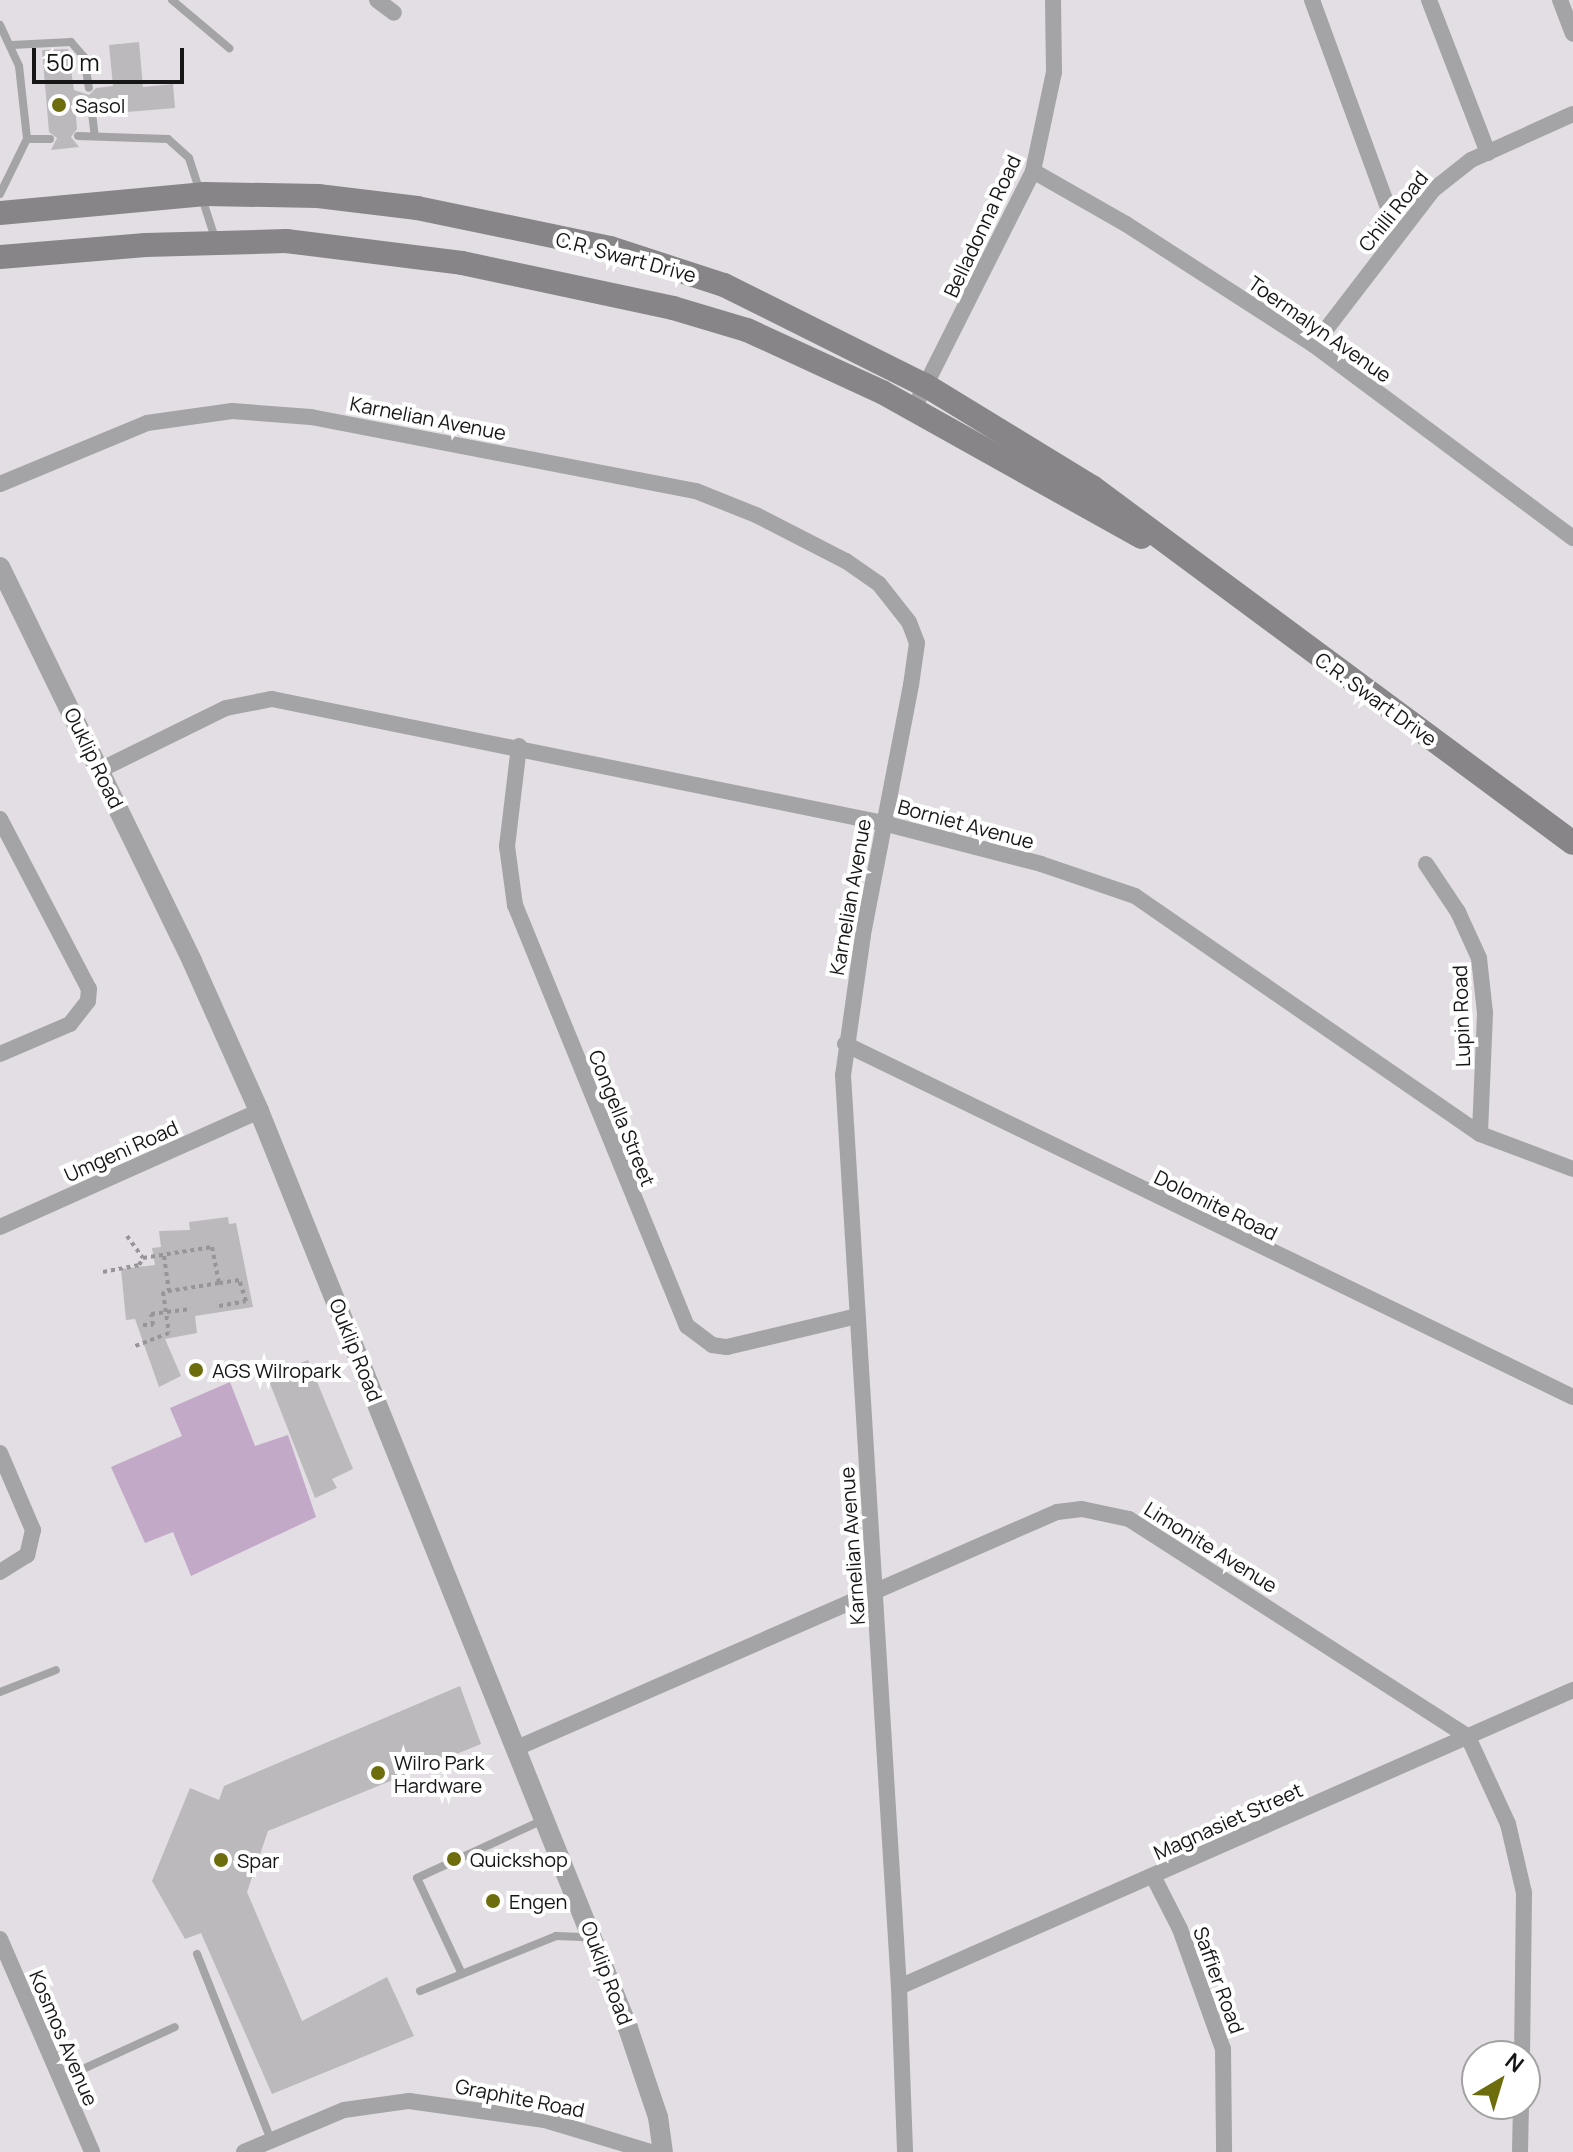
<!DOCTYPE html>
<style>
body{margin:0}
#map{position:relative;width:1573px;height:2152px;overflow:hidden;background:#e2dee3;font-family:Manrope,sans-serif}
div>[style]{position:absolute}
.green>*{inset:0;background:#c2a9c8}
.building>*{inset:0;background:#bcb9bd}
.path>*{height:4px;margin-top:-2px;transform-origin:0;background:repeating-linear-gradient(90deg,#989599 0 4px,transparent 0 8px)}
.service>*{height:8px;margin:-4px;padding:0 4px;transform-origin:4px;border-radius:4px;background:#a4a3a5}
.minor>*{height:16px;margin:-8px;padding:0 8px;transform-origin:8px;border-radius:8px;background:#a4a3a5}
.tertiary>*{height:20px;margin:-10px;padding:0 10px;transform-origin:10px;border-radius:10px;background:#a4a3a5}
.secondary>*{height:24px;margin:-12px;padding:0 12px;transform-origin:12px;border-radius:12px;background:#878588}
.dots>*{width:22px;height:22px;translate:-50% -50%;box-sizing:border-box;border:4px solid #fff;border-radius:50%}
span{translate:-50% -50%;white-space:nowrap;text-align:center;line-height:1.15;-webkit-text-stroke:8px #fff;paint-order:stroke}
.poi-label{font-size:20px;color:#171617}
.left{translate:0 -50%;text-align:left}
.street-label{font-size:20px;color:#171617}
.north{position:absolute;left:1461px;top:2040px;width:80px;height:80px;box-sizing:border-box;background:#fff;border:2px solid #a2a2a2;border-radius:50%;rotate:38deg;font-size:22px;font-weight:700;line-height:32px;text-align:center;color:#171617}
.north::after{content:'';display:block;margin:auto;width:28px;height:36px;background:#6d6d0d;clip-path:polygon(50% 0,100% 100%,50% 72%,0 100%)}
.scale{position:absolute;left:32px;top:48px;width:152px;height:36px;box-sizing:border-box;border:4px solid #171617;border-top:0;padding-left:10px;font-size:24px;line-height:28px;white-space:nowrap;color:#171617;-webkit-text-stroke:6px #fff;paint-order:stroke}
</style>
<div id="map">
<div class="green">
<div style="clip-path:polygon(230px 1382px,255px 1446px,288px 1435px,316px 1517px,191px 1576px,173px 1532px,145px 1543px,111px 1467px,182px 1436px,170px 1408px)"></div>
</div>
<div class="building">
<div style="clip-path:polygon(139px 42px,143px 87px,173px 84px,175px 108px,115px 113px,114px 103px,98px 104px,89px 98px,75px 106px,77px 129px,71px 137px,79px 147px,51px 150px,57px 138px,49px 132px,42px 50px,68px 49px,74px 90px,89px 95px,96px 88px,113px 86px,109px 45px)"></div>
<div style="clip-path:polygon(228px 1217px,229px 1224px,236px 1223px,253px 1307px,195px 1316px,197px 1333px,165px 1339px,181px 1376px,159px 1387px,135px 1319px,126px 1320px,121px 1269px,155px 1265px,152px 1248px,161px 1247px,159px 1231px,190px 1230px,189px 1222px)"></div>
<div style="clip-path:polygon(308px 1360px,353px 1469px,332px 1479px,337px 1488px,315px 1498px,267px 1376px)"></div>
<div style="clip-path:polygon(460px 1686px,481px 1744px,268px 1831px,247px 1892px,302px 2021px,387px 1977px,414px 2036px,272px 2094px,201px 1933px,185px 1939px,152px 1881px,190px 1788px,219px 1800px,224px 1786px)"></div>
</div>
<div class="path">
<div style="left:127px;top:1236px;width:27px;rotate:54deg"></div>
<div style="left:143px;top:1258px;width:70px;rotate:-9.1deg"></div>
<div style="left:212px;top:1247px;width:37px;rotate:79deg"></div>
<div style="left:219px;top:1283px;width:57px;rotate:170.9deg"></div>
<div style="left:163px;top:1292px;width:41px;rotate:81.7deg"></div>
<div style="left:169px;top:1333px;width:40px;rotate:159deg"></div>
<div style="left:164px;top:1256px;width:35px;rotate:82deg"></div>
<div style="left:103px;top:1272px;width:37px;rotate:-11deg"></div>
<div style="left:139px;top:1265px;width:8px;rotate:-60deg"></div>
<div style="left:219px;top:1306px;width:27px;rotate:-10deg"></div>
<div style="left:246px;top:1301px;width:22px;rotate:-108deg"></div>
<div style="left:239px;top:1280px;width:20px;rotate:171deg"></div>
<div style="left:143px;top:1325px;width:10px"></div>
<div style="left:153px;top:1325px;width:11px;rotate:-100deg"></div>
<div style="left:151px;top:1314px;width:40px;rotate:-7.1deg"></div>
</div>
<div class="service">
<div style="left:172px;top:0;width:75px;rotate:40.1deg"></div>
<div style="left:0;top:25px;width:45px;rotate:65.1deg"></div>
<div style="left:19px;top:66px;width:73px;rotate:83.7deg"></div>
<div style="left:12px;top:45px;width:59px;rotate:-2.9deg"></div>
<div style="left:71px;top:42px;width:20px;rotate:49deg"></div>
<div style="left:84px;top:57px;width:31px;rotate:81deg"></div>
<div style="left:91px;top:105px;width:31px;rotate:83deg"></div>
<div style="left:78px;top:136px;width:90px;rotate:1.9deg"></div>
<div style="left:168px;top:139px;width:28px;rotate:42deg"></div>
<div style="left:189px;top:158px;width:87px;rotate:72deg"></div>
<div style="left:0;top:194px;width:61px;rotate:-63.9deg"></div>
<div style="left:27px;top:139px;width:23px"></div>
<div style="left:0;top:1692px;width:60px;rotate:-21.4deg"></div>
<div style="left:197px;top:1954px;width:200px;rotate:68.3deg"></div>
<div style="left:462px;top:1974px;width:106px;rotate:-115.1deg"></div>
<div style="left:417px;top:1878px;width:139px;rotate:-24.7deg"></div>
<div style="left:420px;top:1991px;width:147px;rotate:-22deg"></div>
<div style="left:556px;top:1936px;width:33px;rotate:2deg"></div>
<div style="left:61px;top:2079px;width:125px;rotate:-24.5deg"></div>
</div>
<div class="minor">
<div style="left:377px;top:0;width:21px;rotate:37deg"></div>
<div style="left:1312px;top:0;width:250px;rotate:69.9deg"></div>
<div style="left:1429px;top:0;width:164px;rotate:68.9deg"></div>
<div style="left:1560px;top:0;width:36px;rotate:69deg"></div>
<div style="left:1033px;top:171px;width:107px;rotate:29.7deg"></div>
<div style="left:1126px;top:224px;width:224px;rotate:32.8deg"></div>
<div style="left:1314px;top:345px;width:323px;rotate:36.7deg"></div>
<div style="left:1314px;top:345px;width:195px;rotate:-52.5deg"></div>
<div style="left:1433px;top:190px;width:48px;rotate:-38.3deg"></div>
<div style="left:1471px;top:160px;width:112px;rotate:-24.3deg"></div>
<div style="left:913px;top:410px;width:267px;rotate:-63.3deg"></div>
<div style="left:1033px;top:171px;width:101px;rotate:-78deg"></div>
<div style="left:1054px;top:72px;width:72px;rotate:-90.8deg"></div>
<div style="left:0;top:484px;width:159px;rotate:-22.5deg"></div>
<div style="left:147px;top:423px;width:86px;rotate:-8deg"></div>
<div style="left:232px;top:411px;width:79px;rotate:4.3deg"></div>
<div style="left:311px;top:417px;width:392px;rotate:10.9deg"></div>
<div style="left:696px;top:491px;width:65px;rotate:21.8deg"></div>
<div style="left:756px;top:515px;width:101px;rotate:27.1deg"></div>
<div style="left:846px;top:561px;width:40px;rotate:34.9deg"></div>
<div style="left:879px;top:584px;width:48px;rotate:51.7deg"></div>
<div style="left:909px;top:622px;width:22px;rotate:69deg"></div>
<div style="left:917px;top:643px;width:42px;rotate:98.1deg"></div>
<div style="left:911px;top:685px;width:255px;rotate:100.9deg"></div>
<div style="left:863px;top:935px;width:141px;rotate:98.1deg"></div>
<div style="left:843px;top:1075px;width:914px;rotate:86.49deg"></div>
<div style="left:899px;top:1987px;width:165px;rotate:87.9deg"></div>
<div style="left:519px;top:746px;width:101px;rotate:96.8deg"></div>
<div style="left:507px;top:846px;width:60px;rotate:82.3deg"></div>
<div style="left:515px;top:905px;width:455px;rotate:67.8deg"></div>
<div style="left:687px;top:1326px;width:31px;rotate:37deg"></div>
<div style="left:712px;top:1345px;width:15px;rotate:8deg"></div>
<div style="left:727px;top:1347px;width:134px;rotate:-13.4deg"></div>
<div style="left:100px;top:770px;width:140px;rotate:-26.2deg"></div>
<div style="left:226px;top:708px;width:47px;rotate:-11.1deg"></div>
<div style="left:272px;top:699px;width:623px;rotate:11.47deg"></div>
<div style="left:883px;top:823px;width:163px;rotate:14.5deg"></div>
<div style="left:1041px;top:864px;width:99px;rotate:18.8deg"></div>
<div style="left:1135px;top:896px;width:419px;rotate:34.6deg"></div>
<div style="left:1480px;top:1134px;width:99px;rotate:20.6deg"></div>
<div style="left:0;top:819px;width:192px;rotate:62.4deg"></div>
<div style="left:89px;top:989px;width:12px;rotate:95deg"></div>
<div style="left:88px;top:1001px;width:29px;rotate:128deg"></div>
<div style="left:70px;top:1024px;width:76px;rotate:156.8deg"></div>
<div style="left:1426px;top:864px;width:58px;rotate:56.3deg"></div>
<div style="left:1458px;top:912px;width:51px;rotate:65.5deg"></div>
<div style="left:1479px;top:958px;width:55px;rotate:83.8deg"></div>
<div style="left:1485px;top:1013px;width:121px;rotate:92.4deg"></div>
<div style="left:845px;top:1044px;width:809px;rotate:25.87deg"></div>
<div style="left:0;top:1227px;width:284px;rotate:-24.1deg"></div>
<div style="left:0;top:1453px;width:84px;rotate:66.8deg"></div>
<div style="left:33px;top:1530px;width:26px;rotate:103deg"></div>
<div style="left:27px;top:1555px;width:32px;rotate:148deg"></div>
<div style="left:519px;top:1747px;width:587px;rotate:-23.6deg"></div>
<div style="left:1057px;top:1512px;width:25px;rotate:-7deg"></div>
<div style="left:1082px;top:1509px;width:48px;rotate:12deg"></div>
<div style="left:1129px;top:1519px;width:403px;rotate:32.7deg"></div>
<div style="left:1468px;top:1737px;width:96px;rotate:65.3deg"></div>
<div style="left:1508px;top:1824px;width:71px;rotate:76.9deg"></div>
<div style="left:1524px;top:1893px;width:163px;rotate:90.7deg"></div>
<div style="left:1153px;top:1876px;width:59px;rotate:63deg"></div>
<div style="left:1180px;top:1929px;width:127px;rotate:70.3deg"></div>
<div style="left:1223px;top:2049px;width:103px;rotate:89.4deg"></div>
<div style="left:0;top:1939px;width:232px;rotate:66.6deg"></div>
<div style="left:899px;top:1987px;width:737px;rotate:-23.78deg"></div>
<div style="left:244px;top:2152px;width:108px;rotate:-22.8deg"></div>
<div style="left:344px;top:2110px;width:66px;rotate:-7.9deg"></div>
<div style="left:409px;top:2101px;width:137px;rotate:8deg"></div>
<div style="left:545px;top:2120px;width:111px;rotate:16.8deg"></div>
<div style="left:1520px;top:2152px;width:48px;rotate:-88.8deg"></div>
</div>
<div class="tertiary">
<div style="left:0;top:567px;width:438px;rotate:64deg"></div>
<div style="left:192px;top:961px;width:164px;rotate:65.9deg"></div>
<div style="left:259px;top:1111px;width:988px;rotate:68.08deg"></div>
<div style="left:628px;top:2028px;width:94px;rotate:71.4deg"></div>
<div style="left:658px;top:2117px;width:35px;rotate:82deg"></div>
</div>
<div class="secondary">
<div style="left:0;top:213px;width:206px;rotate:-5.3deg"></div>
<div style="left:205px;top:194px;width:113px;rotate:1deg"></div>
<div style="left:318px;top:196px;width:100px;rotate:6.9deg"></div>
<div style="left:417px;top:208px;width:197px;rotate:11.7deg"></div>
<div style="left:610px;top:248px;width:120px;rotate:18deg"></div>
<div style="left:724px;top:285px;width:225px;rotate:26.5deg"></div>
<div style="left:925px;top:385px;width:196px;rotate:31.4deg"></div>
<div style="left:1092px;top:487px;width:598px;rotate:36.51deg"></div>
<div style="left:0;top:257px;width:146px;rotate:-4.7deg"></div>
<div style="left:146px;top:245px;width:140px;rotate:-1.6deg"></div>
<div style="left:286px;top:241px;width:177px;rotate:7.1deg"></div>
<div style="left:462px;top:263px;width:216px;rotate:12deg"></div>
<div style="left:673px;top:308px;width:77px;rotate:16.6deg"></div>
<div style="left:747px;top:330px;width:149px;rotate:24.7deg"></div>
<div style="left:882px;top:392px;width:297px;rotate:29.2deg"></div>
</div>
<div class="dots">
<div style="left:59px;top:105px;background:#6d6d0d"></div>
<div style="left:196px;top:1370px;background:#6d6d0d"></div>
<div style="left:378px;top:1773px;background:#6d6d0d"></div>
<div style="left:454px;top:1859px;background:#6d6d0d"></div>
<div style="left:221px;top:1860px;background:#6d6d0d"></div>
<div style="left:493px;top:1901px;background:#6d6d0d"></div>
</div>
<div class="poi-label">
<span class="left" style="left:75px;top:105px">Sasol</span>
<span class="left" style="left:212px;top:1370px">AGS Wilropark</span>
<span class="left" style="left:394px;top:1774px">Wilro Park<br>Hardware</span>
<span class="left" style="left:470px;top:1859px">Quickshop</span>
<span class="left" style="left:237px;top:1860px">Spar</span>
<span class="left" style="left:509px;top:1901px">Engen</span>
</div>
<div class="street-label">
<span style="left:1393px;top:211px;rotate:-51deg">Chilli Road</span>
<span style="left:982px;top:226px;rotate:-65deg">Belladonna Road</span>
<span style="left:626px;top:257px;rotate:15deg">C.R. Swart Drive</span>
<span style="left:1320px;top:329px;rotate:35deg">Toermalyn Avenue</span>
<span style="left:428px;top:418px;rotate:11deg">Karnelian Avenue</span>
<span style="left:1376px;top:699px;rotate:36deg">C.R. Swart Drive</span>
<span style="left:94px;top:758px;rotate:64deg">Ouklip Road</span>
<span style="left:966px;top:824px;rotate:15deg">Borniet Avenue</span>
<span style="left:850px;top:897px;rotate:-80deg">Karnelian Avenue</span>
<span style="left:1461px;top:1016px;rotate:-92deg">Lupin Road</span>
<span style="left:622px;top:1118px;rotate:68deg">Congella Street</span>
<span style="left:121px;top:1151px;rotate:-24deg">Umgeni Road</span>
<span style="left:1216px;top:1205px;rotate:26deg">Dolomite Road</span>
<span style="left:356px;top:1350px;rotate:68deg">Ouklip Road</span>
<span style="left:852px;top:1546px;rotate:-94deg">Karnelian Avenue</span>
<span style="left:1211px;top:1547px;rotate:32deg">Limonite Avenue</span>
<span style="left:1228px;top:1821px;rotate:-24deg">Magnasiet Street</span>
<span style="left:607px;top:1973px;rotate:69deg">Ouklip Road</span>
<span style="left:1219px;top:1980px;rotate:70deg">Saffier Road</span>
<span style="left:64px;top:2038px;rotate:67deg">Kosmos Avenue</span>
<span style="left:520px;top:2098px;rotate:11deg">Graphite Road</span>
</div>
<div class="north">N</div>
<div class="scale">50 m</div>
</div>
